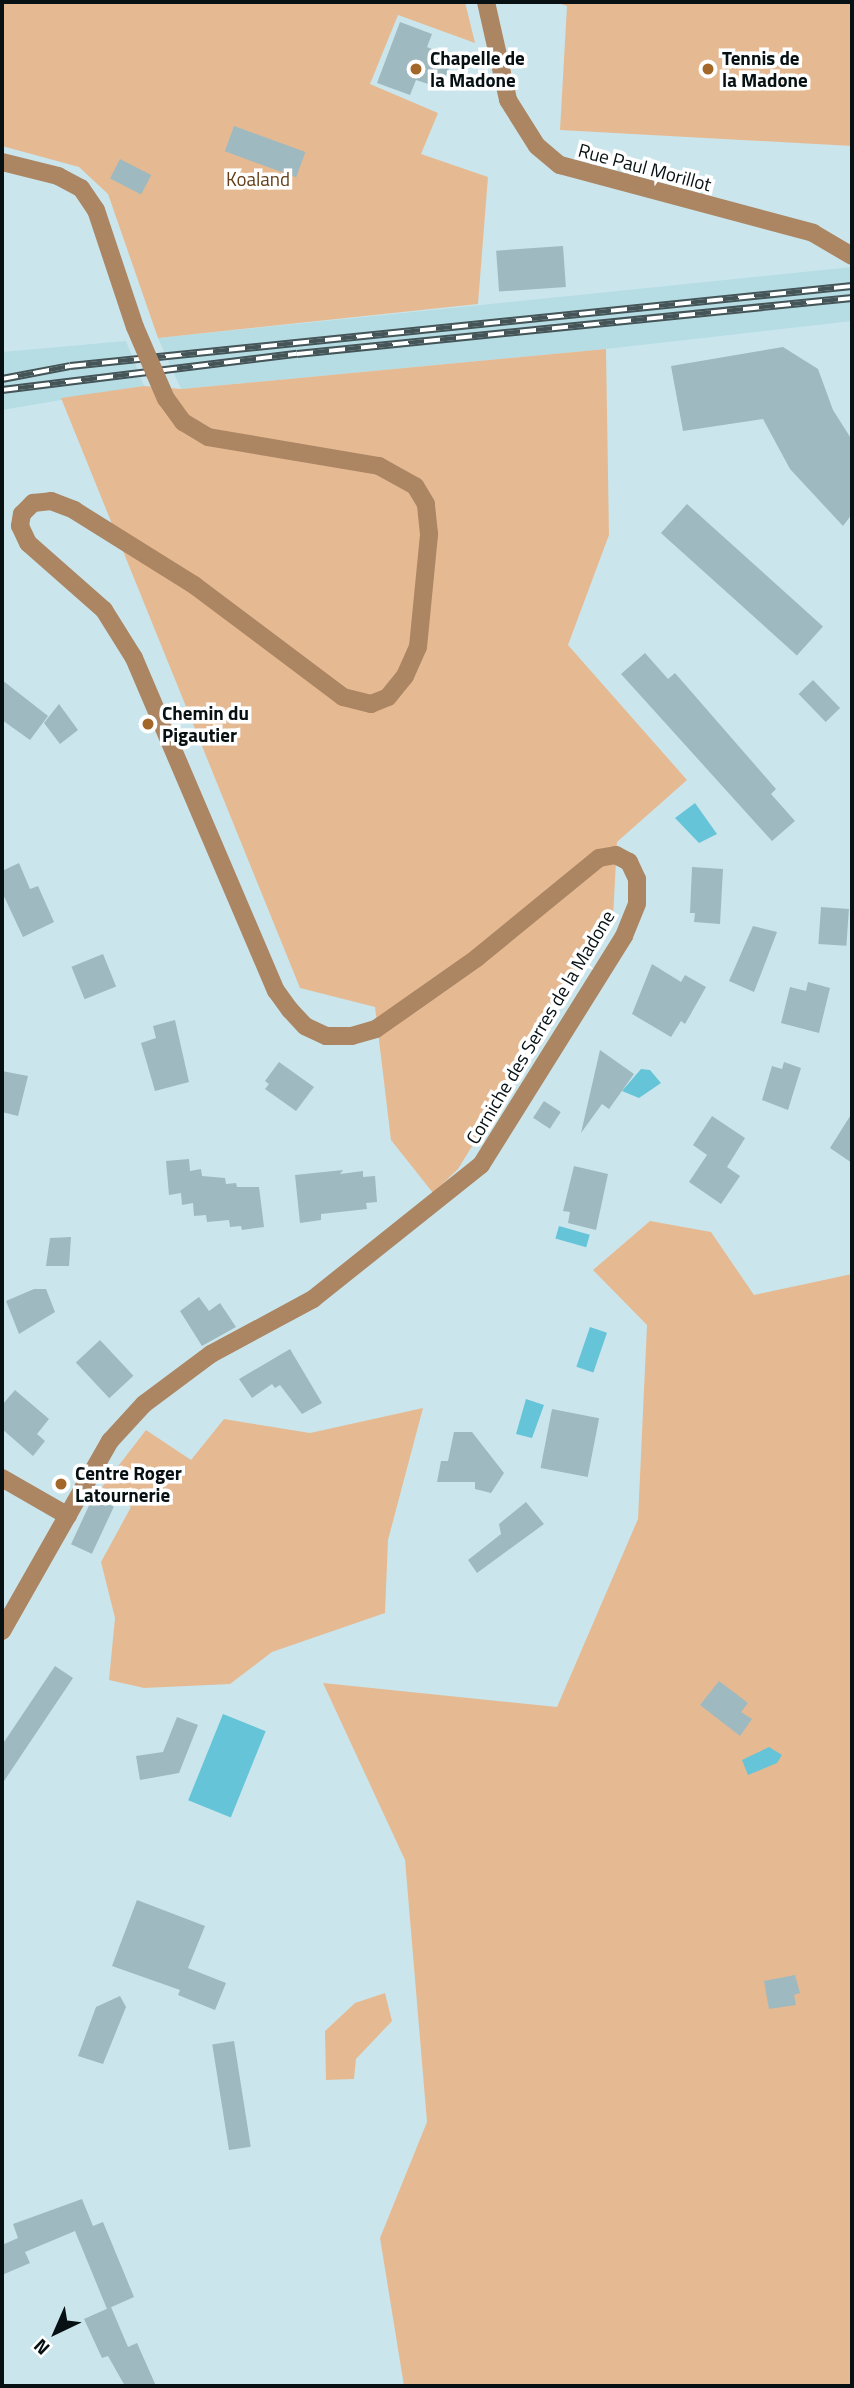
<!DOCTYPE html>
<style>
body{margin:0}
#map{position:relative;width:854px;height:2388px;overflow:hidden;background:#cae6ec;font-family:"Titillium Web",sans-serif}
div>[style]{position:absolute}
.built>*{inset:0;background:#b6dce4}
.green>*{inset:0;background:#e5ba93}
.water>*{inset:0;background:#65c4d7;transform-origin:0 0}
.building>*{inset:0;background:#9eb9bf;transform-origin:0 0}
.street>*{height:18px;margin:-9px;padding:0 9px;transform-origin:9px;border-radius:9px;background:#ac8562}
.rail>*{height:8px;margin-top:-4px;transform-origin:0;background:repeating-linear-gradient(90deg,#fff 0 16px,#455457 0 32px);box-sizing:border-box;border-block:2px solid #455457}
.street-bridge>*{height:18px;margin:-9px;padding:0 9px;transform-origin:9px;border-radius:9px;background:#ac8562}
.dots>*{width:19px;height:19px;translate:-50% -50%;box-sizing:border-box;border:4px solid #fff;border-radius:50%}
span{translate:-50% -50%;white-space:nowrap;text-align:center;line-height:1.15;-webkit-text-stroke:7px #fff;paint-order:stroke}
.poi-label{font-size:19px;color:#071012;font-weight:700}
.left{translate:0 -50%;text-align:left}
.street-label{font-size:19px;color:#071012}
.park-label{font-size:19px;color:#623d16}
.frame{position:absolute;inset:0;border:4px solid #071012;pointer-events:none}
.north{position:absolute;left:21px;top:2297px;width:70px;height:70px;-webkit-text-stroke:5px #fff;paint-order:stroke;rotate:224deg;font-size:19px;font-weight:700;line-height:28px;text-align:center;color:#071012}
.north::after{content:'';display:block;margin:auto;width:24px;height:32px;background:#071012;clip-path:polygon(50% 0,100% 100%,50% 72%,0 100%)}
</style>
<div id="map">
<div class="built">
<div style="clip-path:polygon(852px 267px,852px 321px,606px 349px,181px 389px,158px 338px)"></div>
<div style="clip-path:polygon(126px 341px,144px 386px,2px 410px,2px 352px)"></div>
</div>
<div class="green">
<div style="clip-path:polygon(2px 2px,465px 2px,475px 43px,398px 15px,370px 84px,438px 113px,421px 154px,488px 177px,478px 304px,158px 338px,108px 194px,79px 167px,2px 146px)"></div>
<div style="clip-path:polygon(554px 2px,852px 2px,852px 146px,560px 130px,567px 6px)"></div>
<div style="clip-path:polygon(606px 349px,609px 535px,568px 645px,687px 780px,617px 842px,613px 918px,458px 1169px,433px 1193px,391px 1140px,375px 1007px,300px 988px,61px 398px,144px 386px,181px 389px)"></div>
<div style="clip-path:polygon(650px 1221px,711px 1232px,754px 1295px,852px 1274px,852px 2386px,404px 2386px,380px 2238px,427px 2122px,405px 1860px,323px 1683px,557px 1707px,638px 1519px,647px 1325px,593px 1270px)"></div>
<div style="clip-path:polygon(423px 1408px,388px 1540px,385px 1613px,272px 1652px,230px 1684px,144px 1688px,109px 1680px,115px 1618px,101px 1562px,131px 1507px,102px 1487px,146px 1430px,191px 1460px,224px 1419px,310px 1433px)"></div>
<div style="clip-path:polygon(385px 1993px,392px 2021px,356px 2059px,354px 2079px,326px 2080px,325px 2031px,355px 2003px)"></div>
</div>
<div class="water">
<div style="clip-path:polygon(695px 803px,717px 834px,699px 843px,675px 818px)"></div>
<div style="clip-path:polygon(641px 1069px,650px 1070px,661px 1083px,639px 1098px,622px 1091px)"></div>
<div style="left:559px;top:1226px;width:32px;height:13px;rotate:16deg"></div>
<div style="left:590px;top:1327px;width:18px;height:42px;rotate:19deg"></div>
<div style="clip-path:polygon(526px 1399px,544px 1405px,532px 1438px,516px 1434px)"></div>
<div style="left:223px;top:1714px;width:46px;height:93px;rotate:22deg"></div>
<div style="clip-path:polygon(769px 1747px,782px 1755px,777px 1763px,748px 1775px,742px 1760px)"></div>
</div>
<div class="building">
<div style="clip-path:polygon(400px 22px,432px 34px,427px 47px,453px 58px,441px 88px,416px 80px,410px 95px,377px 83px)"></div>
<div style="left:234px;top:126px;width:76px;height:27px;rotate:20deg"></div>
<div style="left:120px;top:159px;width:35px;height:22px;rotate:27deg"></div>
<div style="left:563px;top:246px;width:41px;height:67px;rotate:86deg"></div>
<div style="clip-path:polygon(783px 347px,818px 369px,833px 410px,852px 440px,852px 514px,843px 526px,790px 469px,763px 419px,683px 431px,671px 366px)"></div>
<div style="left:687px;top:504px;width:183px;height:39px;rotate:42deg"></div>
<div style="clip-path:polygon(645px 653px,668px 679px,675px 673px,776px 789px,771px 794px,795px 821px,772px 841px,621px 674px)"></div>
<div style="clip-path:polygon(2px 680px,48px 716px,30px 740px,2px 720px)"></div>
<div style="left:813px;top:680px;width:39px;height:20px;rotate:46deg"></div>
<div style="clip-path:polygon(59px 704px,78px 730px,60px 744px,44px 723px)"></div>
<div style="clip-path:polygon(19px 863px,30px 889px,38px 886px,54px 922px,23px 937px,2px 892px,2px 871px)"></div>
<div style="clip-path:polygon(692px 867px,723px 869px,720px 924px,694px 922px,695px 913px,690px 913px)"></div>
<div style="left:821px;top:907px;width:28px;height:37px;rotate:4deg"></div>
<div style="clip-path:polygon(753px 926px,777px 932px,754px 992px,729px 981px)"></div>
<div style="left:103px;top:954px;width:35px;height:34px;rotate:68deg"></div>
<div style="clip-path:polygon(652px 964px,681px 982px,685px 975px,706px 987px,685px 1024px,681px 1021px,671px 1037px,632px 1014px)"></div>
<div style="clip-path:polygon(808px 982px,830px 988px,819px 1033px,781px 1023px,790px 987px,806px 991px)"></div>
<div style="clip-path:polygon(175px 1020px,189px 1082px,155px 1091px,141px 1043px,156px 1038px,153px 1026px)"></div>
<div style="clip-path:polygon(600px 1050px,634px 1074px,609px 1109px,602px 1104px,581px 1133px)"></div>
<div style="clip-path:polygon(279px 1062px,314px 1087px,296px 1111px,265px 1089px,269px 1084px,265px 1081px)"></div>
<div style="clip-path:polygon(784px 1062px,801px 1068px,788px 1110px,762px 1100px,772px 1066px,782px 1069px)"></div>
<div style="clip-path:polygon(2px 1071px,28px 1076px,18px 1116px,2px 1112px)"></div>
<div style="left:544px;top:1101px;width:20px;height:20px;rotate:33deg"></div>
<div style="clip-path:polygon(852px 1113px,852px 1163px,830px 1148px)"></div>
<div style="clip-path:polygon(712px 1116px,745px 1138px,727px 1167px,740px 1176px,721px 1204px,689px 1182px,707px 1155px,693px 1145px)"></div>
<div style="clip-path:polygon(189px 1159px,190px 1171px,201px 1169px,202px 1176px,225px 1178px,226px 1184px,236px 1183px,237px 1187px,259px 1187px,264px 1227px,242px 1230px,241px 1226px,230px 1227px,229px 1220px,207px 1222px,206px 1215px,194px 1216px,193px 1203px,182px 1205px,181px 1193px,169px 1195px,166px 1161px)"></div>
<div style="clip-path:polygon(574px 1166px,608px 1174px,596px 1230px,568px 1223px,570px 1212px,563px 1211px)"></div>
<div style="clip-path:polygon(343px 1170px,340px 1174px,363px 1171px,363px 1177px,375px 1176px,377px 1202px,366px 1203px,367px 1209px,321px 1214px,321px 1220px,300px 1223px,295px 1175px)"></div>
<div style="clip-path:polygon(71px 1237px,69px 1266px,46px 1266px,50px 1238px)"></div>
<div style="clip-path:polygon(34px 1289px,46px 1289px,55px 1312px,19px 1334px,6px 1301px)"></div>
<div style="clip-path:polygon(199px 1297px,209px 1311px,220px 1303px,236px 1327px,202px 1346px,180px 1311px)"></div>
<div style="left:100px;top:1340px;width:49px;height:33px;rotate:47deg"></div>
<div style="clip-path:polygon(290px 1349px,322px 1403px,302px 1414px,280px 1385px,275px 1388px,272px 1384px,252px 1398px,239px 1379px)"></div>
<div style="clip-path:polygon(15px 1390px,49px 1419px,37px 1434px,45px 1441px,33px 1456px,2px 1429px,2px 1405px)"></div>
<div style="left:552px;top:1409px;width:48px;height:60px;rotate:11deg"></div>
<div style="clip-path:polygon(454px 1432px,472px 1432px,504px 1473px,491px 1493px,475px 1489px,475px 1482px,437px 1482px,441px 1461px,448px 1461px)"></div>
<div style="left:93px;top:1497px;width:23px;height:52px;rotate:25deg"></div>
<div style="clip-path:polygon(526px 1502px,544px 1524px,477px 1573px,468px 1560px,501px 1534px,499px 1524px)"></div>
<div style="clip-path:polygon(55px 1666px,73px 1678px,2px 1784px,2px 1745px)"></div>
<div style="clip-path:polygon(719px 1681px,748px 1703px,741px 1712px,752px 1719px,740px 1736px,700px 1705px)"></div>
<div style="clip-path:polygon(177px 1717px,198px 1725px,179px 1773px,140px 1780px,136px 1756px,163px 1752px)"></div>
<div style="clip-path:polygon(137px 1900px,205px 1926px,188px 1968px,226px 1983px,215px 2010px,178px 1995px,180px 1990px,112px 1966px)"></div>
<div style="clip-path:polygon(795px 1975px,800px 1993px,794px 1995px,796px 2005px,769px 2009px,764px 1981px)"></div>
<div style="clip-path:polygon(120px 1996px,126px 2007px,103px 2064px,78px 2056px,96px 2007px)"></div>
<div style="left:234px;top:2041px;width:107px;height:22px;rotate:81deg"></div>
<div style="clip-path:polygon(82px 2199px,93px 2226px,103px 2222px,134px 2297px,107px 2309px,75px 2231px,25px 2252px,30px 2263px,2px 2275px,2px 2245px,18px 2238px,13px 2224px)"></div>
<div style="clip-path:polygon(111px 2307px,128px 2347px,137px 2343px,156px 2386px,125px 2386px,108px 2356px,102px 2358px,84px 2319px)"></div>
</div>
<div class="street">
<div style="left:486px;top:2px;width:100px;rotate:77.3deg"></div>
<div style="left:508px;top:100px;width:54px;rotate:57.8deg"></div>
<div style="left:537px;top:146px;width:30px;rotate:40deg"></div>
<div style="left:560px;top:165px;width:262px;rotate:15deg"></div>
<div style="left:813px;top:233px;width:45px;rotate:30.5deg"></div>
<div style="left:2px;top:162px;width:58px;rotate:14deg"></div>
<div style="left:58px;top:176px;width:26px;rotate:28deg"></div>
<div style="left:81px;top:188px;width:27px;rotate:56deg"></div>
<div style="left:96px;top:210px;width:123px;rotate:71.6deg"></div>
<div style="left:2px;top:1478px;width:76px;rotate:29.9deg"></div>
<div style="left:2px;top:1631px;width:219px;rotate:-60.4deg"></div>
<div style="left:110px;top:1441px;width:50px;rotate:-47.4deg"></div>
<div style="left:144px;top:1404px;width:84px;rotate:-36.7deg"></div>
<div style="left:211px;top:1354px;width:116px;rotate:-28.3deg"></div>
<div style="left:313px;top:1299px;width:215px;rotate:-38.6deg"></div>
<div style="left:481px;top:1165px;width:270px;rotate:-58deg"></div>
<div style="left:624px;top:936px;width:35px;rotate:-68deg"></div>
<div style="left:637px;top:903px;width:24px;rotate:-90deg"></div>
<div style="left:637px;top:879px;width:19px;rotate:-115deg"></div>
<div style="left:629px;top:862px;width:15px;rotate:-152deg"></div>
<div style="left:616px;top:855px;width:17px;rotate:170deg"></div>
<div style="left:599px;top:858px;width:158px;rotate:140.7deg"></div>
<div style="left:477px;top:958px;width:123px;rotate:144.9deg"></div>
<div style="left:376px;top:1029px;width:25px;rotate:164deg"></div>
<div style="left:352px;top:1036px;width:26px;rotate:180deg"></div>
<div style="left:326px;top:1036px;width:23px;rotate:-155deg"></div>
<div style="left:305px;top:1026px;width:22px;rotate:-133deg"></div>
<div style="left:290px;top:1010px;width:24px;rotate:-126deg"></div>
<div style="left:276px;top:991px;width:362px;rotate:-113.1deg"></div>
<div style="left:134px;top:658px;width:57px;rotate:-122deg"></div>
<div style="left:104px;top:610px;width:101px;rotate:-138.6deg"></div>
<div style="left:28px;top:543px;width:19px;rotate:-115deg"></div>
<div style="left:20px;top:526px;width:12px;rotate:-81deg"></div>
<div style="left:22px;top:514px;width:16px;rotate:-45deg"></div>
<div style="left:33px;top:503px;width:18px;rotate:-6deg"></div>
<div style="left:51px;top:501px;width:25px;rotate:21deg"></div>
<div style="left:74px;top:510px;width:142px;rotate:32deg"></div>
<div style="left:194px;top:585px;width:186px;rotate:36.9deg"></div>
<div style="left:343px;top:697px;width:29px;rotate:14deg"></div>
<div style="left:371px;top:704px;width:18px;rotate:-22deg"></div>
<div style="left:388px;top:697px;width:27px;rotate:-51deg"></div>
<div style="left:405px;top:676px;width:32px;rotate:-66deg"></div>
<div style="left:418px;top:647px;width:114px;rotate:-84.4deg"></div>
<div style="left:429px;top:534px;width:30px;rotate:-96deg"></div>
<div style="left:426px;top:504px;width:21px;rotate:-121deg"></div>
<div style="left:415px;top:486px;width:41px;rotate:-150.9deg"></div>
<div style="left:379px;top:466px;width:173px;rotate:-170.4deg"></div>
<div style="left:208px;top:437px;width:29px;rotate:-149deg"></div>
<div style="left:183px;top:422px;width:29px;rotate:-126deg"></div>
</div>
<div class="rail">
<div style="left:2px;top:379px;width:69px;rotate:-10.8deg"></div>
<div style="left:70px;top:366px;width:786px;rotate:-5.84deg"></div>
<div style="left:2px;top:390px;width:297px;rotate:-7deg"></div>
<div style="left:297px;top:354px;width:558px;rotate:-5.76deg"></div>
</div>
<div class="street-bridge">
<div style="left:135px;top:327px;width:78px;rotate:66.7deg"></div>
</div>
<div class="dots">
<div style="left:416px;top:69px;background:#a3672a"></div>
<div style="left:708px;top:69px;background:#a3672a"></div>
<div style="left:148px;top:724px;background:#a3672a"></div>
<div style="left:61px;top:1484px;background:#a3672a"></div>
</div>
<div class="poi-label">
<span class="left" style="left:430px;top:69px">Chapelle de<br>la Madone</span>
<span class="left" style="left:722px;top:69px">Tennis de<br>la Madone</span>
<span class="left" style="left:162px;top:724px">Chemin du<br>Pigautier</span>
<span class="left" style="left:75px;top:1484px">Centre Roger<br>Latournerie</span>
</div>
<div class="street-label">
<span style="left:645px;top:167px;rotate:15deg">Rue Paul Morillot</span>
<span style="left:540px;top:1027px;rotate:-59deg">Corniche des Serres de la Madone</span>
</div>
<div class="park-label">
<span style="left:258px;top:179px">Koaland</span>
</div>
<div class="frame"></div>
<div class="north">N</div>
</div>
